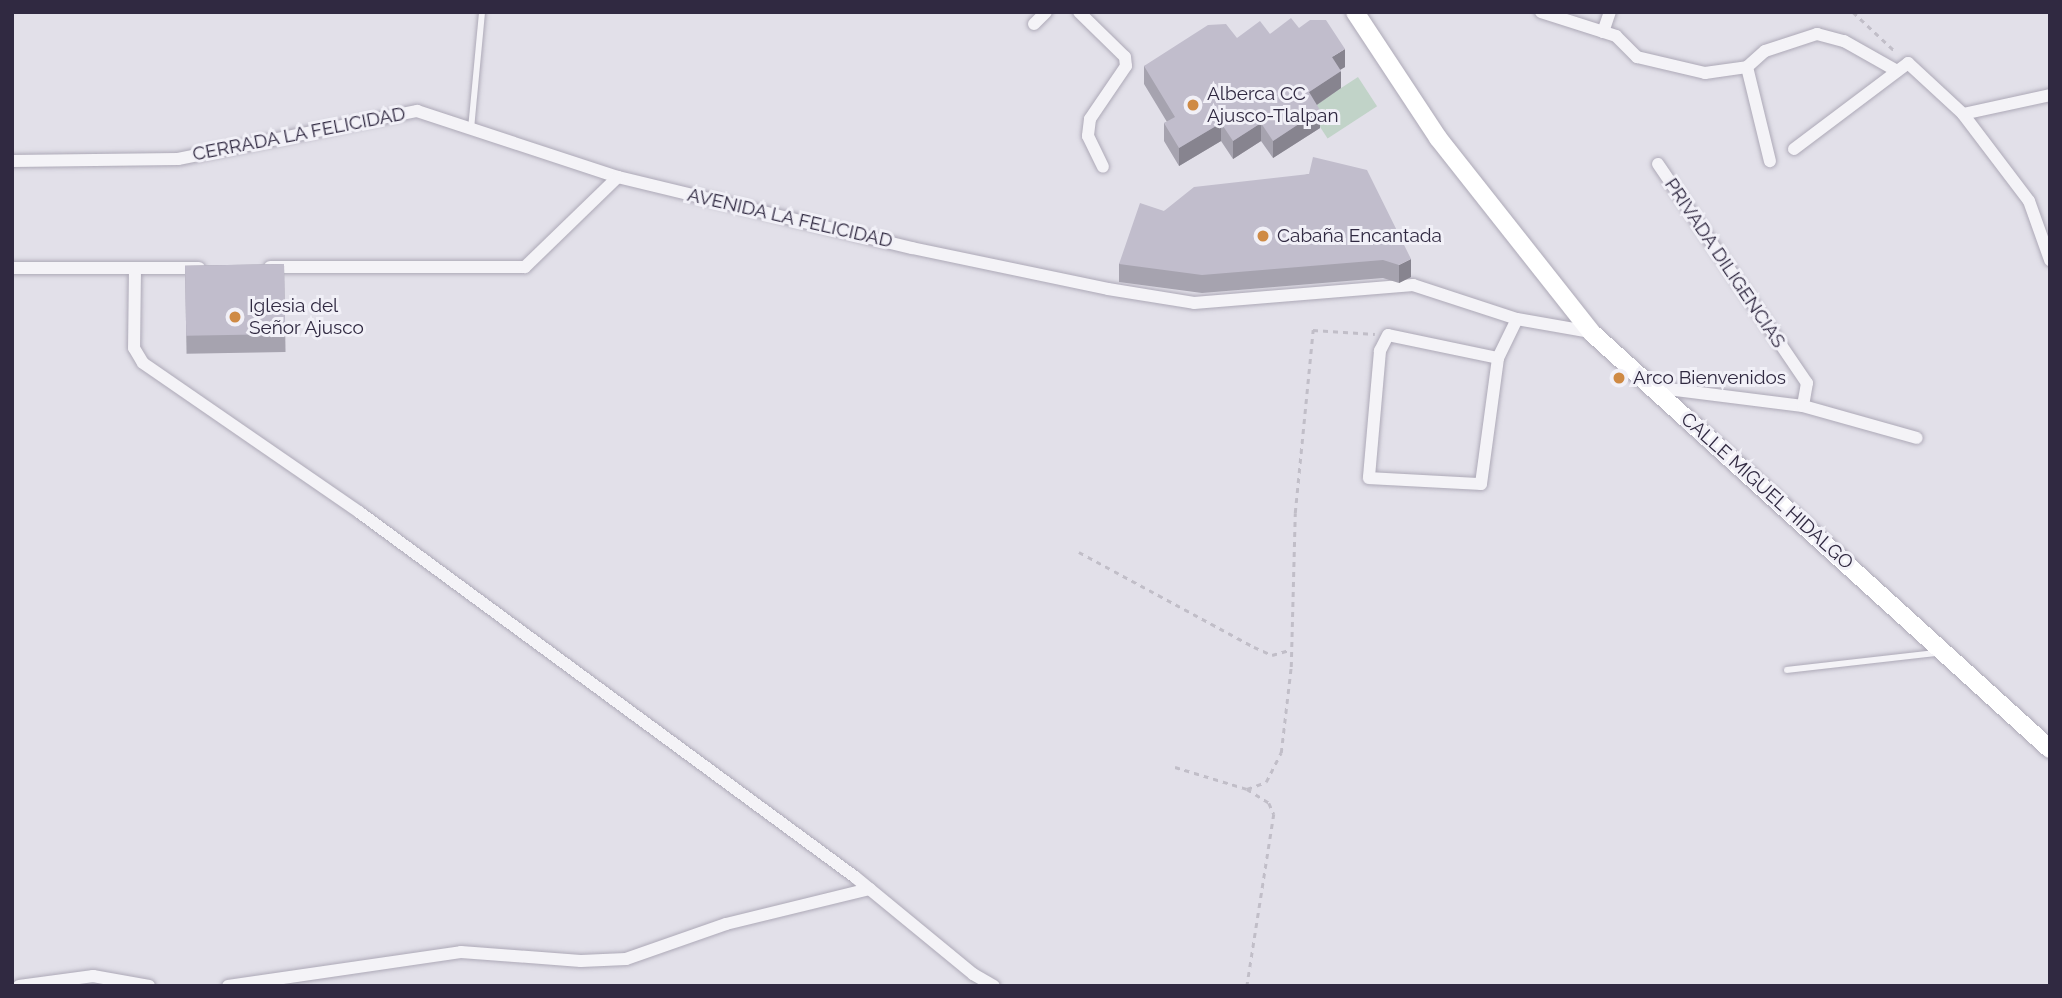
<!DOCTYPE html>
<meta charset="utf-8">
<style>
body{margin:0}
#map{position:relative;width:2062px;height:998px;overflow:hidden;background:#e2e0e9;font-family:Raleway,sans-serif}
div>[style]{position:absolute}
.green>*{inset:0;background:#c1d3c8;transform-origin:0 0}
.path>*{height:2.5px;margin-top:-1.25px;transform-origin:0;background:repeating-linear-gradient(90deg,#c1bec8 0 5px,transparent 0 10px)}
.roads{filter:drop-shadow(0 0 2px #ada9b7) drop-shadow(0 0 2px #ada9b7)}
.lane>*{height:6px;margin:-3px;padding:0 3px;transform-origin:3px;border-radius:3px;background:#f4f3f7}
.street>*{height:12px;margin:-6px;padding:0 6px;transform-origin:6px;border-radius:6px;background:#f4f3f7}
.secondary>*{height:18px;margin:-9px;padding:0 9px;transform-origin:9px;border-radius:9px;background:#fff}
.wall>*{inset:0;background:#a6a3af;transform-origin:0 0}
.shaded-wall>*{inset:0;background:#87848f}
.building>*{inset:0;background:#c1bdcc;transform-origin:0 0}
.dots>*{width:19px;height:19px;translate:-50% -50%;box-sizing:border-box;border:4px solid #f1f0f7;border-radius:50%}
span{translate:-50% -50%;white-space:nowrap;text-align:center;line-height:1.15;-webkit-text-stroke:6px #f1f0f7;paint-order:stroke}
.poi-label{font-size:19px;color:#302941}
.left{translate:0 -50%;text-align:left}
.street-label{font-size:19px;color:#302941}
.frame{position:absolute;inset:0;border:14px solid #302941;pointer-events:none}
</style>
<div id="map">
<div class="green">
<div style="left:1358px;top:77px;width:35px;height:59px;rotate:57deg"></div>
</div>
<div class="path">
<div style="left:1853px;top:12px;width:60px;rotate:43deg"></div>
<div style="left:1079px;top:552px;width:199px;rotate:28.5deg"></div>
<div style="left:1254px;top:647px;width:20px;rotate:24deg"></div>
<div style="left:1272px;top:655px;width:19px;rotate:-16deg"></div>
<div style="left:1175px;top:767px;width:75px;rotate:17deg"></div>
<div style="left:1247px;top:789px;width:26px;rotate:32deg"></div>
<div style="left:1269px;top:803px;width:12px;rotate:66deg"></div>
<div style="left:1274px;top:814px;width:174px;rotate:98.9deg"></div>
<div style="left:1247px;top:789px;width:20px;rotate:-20deg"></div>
<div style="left:1266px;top:782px;width:33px;rotate:-63deg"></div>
<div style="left:1281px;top:753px;width:87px;rotate:-83.4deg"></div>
<div style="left:1291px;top:667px;width:154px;rotate:-88.5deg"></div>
<div style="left:1295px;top:513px;width:184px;rotate:-84.4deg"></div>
<div style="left:1313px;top:330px;width:62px;rotate:3.7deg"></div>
</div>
<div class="roads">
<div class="lane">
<div style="left:471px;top:129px;width:118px;rotate:-84.6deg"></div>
<div style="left:1787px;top:670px;width:151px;rotate:-6.5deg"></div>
</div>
<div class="street">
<div style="left:1079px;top:12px;width:64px;rotate:44.4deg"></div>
<div style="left:1125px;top:57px;width:9px;rotate:84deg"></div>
<div style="left:1126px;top:66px;width:64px;rotate:124.2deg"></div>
<div style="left:1090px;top:119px;width:17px;rotate:97deg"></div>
<div style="left:1088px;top:136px;width:34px;rotate:64deg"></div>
<div style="left:1541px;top:12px;width:79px;rotate:17.7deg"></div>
<div style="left:1616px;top:36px;width:30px;rotate:45deg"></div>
<div style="left:1637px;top:57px;width:70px;rotate:13.2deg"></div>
<div style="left:1705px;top:73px;width:42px;rotate:-8.1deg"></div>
<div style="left:1747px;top:67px;width:24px;rotate:-42deg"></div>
<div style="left:1765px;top:51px;width:55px;rotate:-18.1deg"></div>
<div style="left:1817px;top:34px;width:28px;rotate:15deg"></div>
<div style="left:1844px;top:41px;width:61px;rotate:29.5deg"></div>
<div style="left:1034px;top:24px;width:17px;rotate:-45deg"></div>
<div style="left:1603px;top:32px;width:21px;rotate:-71deg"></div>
<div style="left:1747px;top:67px;width:97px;rotate:76.3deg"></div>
<div style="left:1963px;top:114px;width:109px;rotate:52.8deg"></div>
<div style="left:2029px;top:201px;width:63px;rotate:70.4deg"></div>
<div style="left:1794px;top:149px;width:143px;rotate:-37deg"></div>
<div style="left:1908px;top:63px;width:75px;rotate:42.8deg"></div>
<div style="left:1963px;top:114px;width:89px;rotate:-12.3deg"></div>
<div style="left:12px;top:161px;width:166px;rotate:-0.7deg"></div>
<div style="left:178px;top:159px;width:244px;rotate:-11.4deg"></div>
<div style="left:417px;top:111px;width:212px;rotate:18.2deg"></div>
<div style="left:618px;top:177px;width:302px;rotate:13.6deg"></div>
<div style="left:912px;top:248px;width:200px;rotate:11.8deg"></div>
<div style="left:1108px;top:289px;width:87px;rotate:9.2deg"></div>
<div style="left:1194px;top:303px;width:220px;rotate:-4.7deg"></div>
<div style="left:1413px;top:285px;width:109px;rotate:18.1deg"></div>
<div style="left:1517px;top:319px;width:75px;rotate:10deg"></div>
<div style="left:1658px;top:164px;width:265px;rotate:55.8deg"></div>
<div style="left:1807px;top:383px;width:23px;rotate:100deg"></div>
<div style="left:270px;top:267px;width:255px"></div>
<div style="left:525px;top:267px;width:129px;rotate:-44.1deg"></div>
<div style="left:12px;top:268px;width:187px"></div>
<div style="left:135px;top:269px;width:79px;rotate:90.7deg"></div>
<div style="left:134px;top:348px;width:17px;rotate:59deg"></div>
<div style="left:143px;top:363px;width:262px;rotate:34.6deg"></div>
<div style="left:359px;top:512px;width:616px;rotate:36.35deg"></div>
<div style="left:855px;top:877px;width:153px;rotate:39.4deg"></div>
<div style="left:973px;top:974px;width:24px;rotate:30deg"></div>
<div style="left:1498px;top:358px;width:112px;rotate:-168.2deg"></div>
<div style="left:1388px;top:335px;width:18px;rotate:117deg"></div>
<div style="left:1380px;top:351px;width:127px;rotate:95deg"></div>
<div style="left:1369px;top:478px;width:112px;rotate:3.1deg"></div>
<div style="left:1481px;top:484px;width:127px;rotate:-82.3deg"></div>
<div style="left:1498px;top:358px;width:43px;rotate:-64deg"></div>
<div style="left:1652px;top:387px;width:152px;rotate:7.2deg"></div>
<div style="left:1803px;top:406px;width:118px;rotate:15.7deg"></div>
<div style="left:19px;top:986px;width:75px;rotate:-7.7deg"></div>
<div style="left:93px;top:976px;width:57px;rotate:10.1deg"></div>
<div style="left:228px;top:986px;width:235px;rotate:-8.3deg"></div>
<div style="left:461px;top:952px;width:120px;rotate:4.3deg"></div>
<div style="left:581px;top:961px;width:45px;rotate:-2.5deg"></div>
<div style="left:626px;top:959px;width:106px;rotate:-19.3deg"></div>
<div style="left:726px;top:924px;width:148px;rotate:-13.7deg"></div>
</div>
<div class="secondary">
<div style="left:1355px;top:12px;width:151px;rotate:56.6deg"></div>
<div style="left:1438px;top:138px;width:247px;rotate:51.7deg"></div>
<div style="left:1591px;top:332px;width:620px;rotate:42.26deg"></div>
</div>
</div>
<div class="wall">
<div style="clip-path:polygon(1299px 28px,1345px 67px,1340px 69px,1341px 88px,1317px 105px,1320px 128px,1273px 158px,1261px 141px,1233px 159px,1221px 141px,1179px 166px,1164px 141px,1164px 123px,1167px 122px,1144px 84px,1144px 66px,1237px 38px,1270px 34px)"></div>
<div style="clip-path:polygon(1309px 174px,1411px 277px,1399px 283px,1383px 278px,1202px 293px,1119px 282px,1119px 264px,1164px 211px)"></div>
<div style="left:284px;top:264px;width:88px;height:99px;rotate:89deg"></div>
</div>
<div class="shaded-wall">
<div style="clip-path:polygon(1345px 49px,1345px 67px,1332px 75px,1332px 57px)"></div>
<div style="clip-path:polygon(1341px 71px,1341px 88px,1309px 110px,1309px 92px)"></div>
<div style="clip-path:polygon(1320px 110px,1320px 128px,1273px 158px,1273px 141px)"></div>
<div style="clip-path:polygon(1221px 123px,1221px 141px,1179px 166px,1179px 148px)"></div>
<div style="clip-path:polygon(1261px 123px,1261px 141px,1233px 159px,1233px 141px)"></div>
<div style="clip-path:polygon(1411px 259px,1411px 277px,1399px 283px,1399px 265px)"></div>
</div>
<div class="building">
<div style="clip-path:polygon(1291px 18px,1299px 28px,1310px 20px,1326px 20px,1345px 49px,1332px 57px,1341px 71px,1309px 92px,1320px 110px,1273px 141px,1261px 123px,1233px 141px,1221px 123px,1179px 148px,1164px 123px,1175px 117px,1144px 66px,1208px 25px,1226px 24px,1237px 38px,1260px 21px,1270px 34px)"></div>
<div style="clip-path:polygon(1313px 157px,1367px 170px,1411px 259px,1399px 265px,1383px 260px,1202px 275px,1119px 264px,1140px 203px,1164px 211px,1194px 187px,1309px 174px)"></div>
<div style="left:284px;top:264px;width:70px;height:99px;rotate:89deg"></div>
</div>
<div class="dots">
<div style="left:1193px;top:105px;background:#cf8a44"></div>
<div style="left:1263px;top:236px;background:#cf8a44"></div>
<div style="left:235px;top:317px;background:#cf8a44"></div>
<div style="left:1619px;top:378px;background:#cf8a44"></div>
</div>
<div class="poi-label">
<span class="left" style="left:1207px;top:105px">Alberca CC<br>Ajusco-Tlalpan</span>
<span class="left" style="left:1277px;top:236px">Cabaña Encantada</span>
<span class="left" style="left:249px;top:317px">Iglesia del<br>Señor Ajusco</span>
<span class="left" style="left:1633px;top:378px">Arco Bienvenidos</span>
</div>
<div class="street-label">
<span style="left:299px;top:134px;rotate:-11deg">CERRADA LA FELICIDAD</span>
<span style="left:790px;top:218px;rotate:13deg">AVENIDA LA FELICIDAD</span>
<span style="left:1725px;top:263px;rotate:56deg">PRIVADA DILIGENCIAS</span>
<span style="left:1767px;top:491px;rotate:42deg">CALLE MIGUEL HIDALGO</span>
</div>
<div class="frame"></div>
</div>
